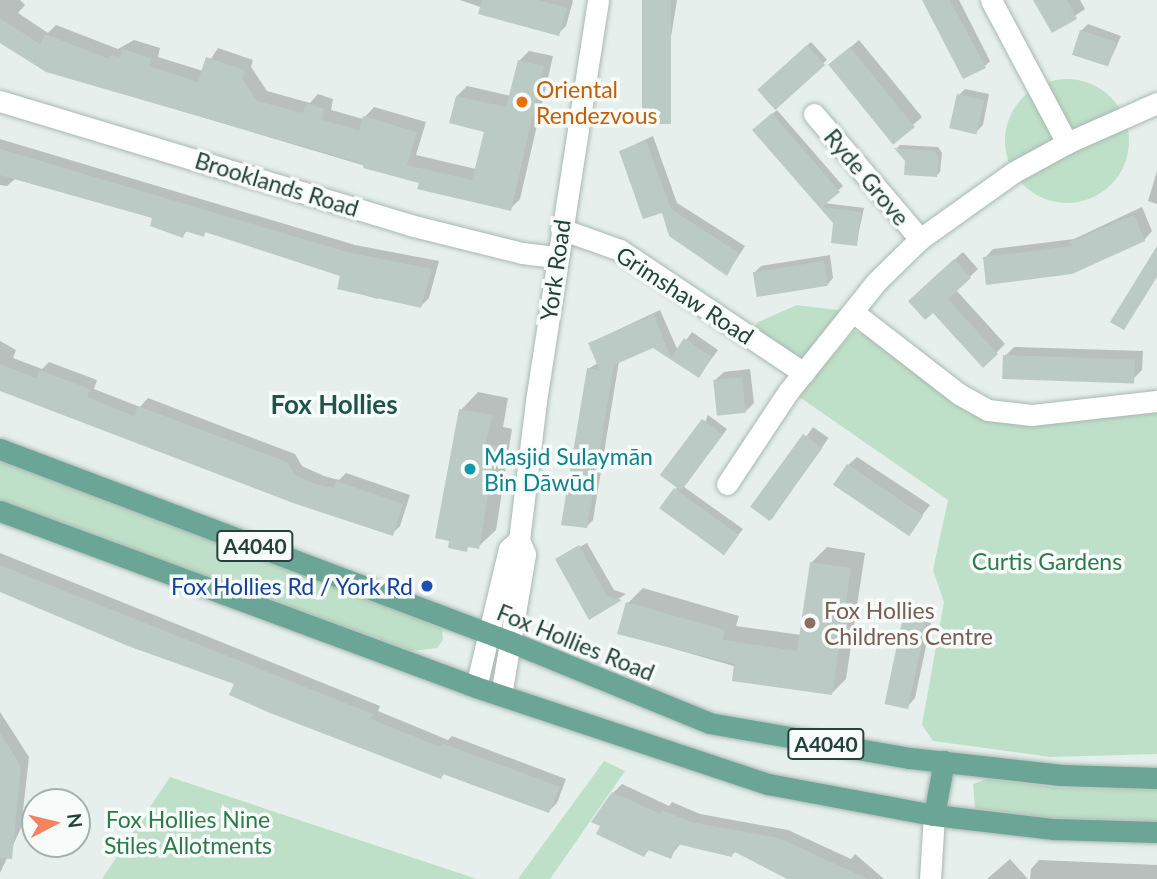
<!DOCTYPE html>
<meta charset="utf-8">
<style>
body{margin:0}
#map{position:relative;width:1157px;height:879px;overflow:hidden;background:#e6efeb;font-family:Lato,sans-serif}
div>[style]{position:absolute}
.green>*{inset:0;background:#bfe0c8}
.round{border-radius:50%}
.shadow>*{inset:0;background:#0003;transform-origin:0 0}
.building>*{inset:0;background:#bbcac4;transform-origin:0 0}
.roads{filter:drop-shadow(0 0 2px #a8b8b2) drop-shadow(0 0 2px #a8b8b2)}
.minor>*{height:21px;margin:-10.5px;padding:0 10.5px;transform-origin:10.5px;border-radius:10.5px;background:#fff}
.major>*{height:21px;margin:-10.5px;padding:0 10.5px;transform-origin:10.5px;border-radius:10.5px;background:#6aa596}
.dots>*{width:19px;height:19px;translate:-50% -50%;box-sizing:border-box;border:4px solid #f7fbf9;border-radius:50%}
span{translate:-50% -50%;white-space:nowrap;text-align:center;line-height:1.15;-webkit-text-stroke:7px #f7fbf9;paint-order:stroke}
.shield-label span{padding:2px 5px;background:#f7fbf9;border:2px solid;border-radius:5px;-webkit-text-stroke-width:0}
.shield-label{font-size:21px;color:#24423a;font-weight:700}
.food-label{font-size:23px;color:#c56008}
.left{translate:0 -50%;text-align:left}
.street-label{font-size:23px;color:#24423a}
.culture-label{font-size:23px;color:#0d838f}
.park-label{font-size:23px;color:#2d7a4b}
.transit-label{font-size:23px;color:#164399}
.right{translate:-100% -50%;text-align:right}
.education-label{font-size:23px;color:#785e54}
.quarter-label{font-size:26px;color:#1f5548;font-weight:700}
.north{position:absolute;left:21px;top:788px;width:70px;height:70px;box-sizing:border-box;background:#f7fbf9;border:2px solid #a3b1ad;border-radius:50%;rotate:83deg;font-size:19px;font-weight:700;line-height:28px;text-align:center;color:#24423a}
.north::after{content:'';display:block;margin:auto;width:24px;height:32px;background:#f4845f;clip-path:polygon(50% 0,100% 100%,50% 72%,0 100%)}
</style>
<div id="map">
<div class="green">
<div class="round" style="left:1005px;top:79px;width:124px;height:124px"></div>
<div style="clip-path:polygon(797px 305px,853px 312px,804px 373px,747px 336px,758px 322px)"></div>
<div style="clip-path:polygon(854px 331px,871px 336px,967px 408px,1157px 410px,1157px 754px,1050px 757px,933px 741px,922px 725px,944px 602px,933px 570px,948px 500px,798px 396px)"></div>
<div style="clip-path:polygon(0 461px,390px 608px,442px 629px,443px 640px,437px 648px,411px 651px,0 500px)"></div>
<div style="clip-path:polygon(604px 761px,625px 771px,550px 879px,518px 879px)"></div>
<div style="clip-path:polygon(170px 777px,477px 879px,102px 879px)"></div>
<div style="clip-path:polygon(987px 779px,1061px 788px,1157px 790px,1157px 821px,1049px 818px,975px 808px,973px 784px)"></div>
</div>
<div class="shadow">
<div style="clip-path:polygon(0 0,20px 0,25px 5px,18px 13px,48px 33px,56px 25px,118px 49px,134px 40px,160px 48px,158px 57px,203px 71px,218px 48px,253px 60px,251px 67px,267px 91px,310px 103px,318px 94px,333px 99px,331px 110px,363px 119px,374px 107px,426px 122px,416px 155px,476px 169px,486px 130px,457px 96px,467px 86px,511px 96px,519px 61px,529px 51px,553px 56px,520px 199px,510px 209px,47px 71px,0 41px)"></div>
<div style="clip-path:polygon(460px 0,572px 0,573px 1px,566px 26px,558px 34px)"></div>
<div style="clip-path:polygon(644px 0,677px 0,658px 117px,649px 125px)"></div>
<div style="clip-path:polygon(924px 0,959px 0,990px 61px,985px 66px)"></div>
<div style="clip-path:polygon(1036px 0,1080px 0,1085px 9px,1053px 31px)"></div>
<div style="clip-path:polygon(1088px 24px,1121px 36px,1108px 65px,1081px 31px)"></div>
<div style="clip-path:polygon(859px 40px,922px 117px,913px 125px,839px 57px)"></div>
<div style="left:811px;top:42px;width:24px;height:71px;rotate:48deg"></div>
<div style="clip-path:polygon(965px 89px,989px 94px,983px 125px,977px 131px,959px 95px)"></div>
<div style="clip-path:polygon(777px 110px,843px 186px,824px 203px,864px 208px,856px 245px,754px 130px)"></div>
<div style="clip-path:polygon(653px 136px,677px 203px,745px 246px,727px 274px,621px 151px)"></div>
<div style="clip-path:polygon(0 139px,355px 245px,439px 261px,429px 298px,421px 306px,381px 296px,378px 299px,339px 288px,342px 274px,207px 231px,203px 235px,188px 230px,182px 236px,154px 217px,15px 179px,7px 186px,0 185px)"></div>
<div style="clip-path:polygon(900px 145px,938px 147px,942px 153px,940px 172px,936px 176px,907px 160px,897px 148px)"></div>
<div style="clip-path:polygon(1157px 171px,1157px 204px,1148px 201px)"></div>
<div style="clip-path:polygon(1142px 207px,1152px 231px,1144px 240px,985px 258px,993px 249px,1074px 239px)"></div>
<div style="clip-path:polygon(963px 252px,978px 269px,956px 290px,1005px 344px,983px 366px,919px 292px)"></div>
<div style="clip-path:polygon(830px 255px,833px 278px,827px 285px,755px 272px,761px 266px)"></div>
<div style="clip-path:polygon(660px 310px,678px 351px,692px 332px,718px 350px,699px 376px,653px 346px,619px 361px,593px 520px,586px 527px,588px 369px,598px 363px,590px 343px)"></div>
<div style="clip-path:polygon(0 341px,16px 350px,13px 358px,42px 369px,49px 362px,97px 380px,94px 389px,140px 407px,148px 398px,295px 454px,302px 466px,324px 476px,339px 480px,346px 473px,410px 495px,400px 526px,392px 534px,0 389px)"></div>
<div style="clip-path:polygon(1014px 347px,1143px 351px,1142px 370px,1133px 379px,1005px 356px)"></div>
<div style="clip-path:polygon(750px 369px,754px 403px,745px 412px,715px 380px,724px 372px)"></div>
<div style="clip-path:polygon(478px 392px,508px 398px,503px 427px,512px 429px,496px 530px,478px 547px,452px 540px,461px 410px)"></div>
<div style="clip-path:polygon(708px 415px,727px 429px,684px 487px,743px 529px,724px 553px,676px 489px)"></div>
<div style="left:813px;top:427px;width:19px;height:100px;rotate:35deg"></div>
<div style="clip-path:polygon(857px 457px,930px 505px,909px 533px,848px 465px)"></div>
<div style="clip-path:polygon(587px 543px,614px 590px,626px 594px,589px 617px,557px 559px)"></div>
<div style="clip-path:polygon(827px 547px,865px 553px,846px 679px,831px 694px,619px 633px,628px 603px,643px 588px,739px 616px,736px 626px,801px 635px,812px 562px)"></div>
<div style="clip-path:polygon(0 553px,380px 706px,378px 711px,448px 740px,452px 736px,566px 779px,557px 803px,549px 811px,445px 773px,441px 777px,236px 683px,0 591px)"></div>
<div style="clip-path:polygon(914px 609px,933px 613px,915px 698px,907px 707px,905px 618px)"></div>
<div style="clip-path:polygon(0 712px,29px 757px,21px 828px,0 873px)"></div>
<div style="clip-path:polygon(622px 784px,669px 806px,672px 802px,700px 814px,788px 830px,851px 859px,855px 854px,884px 879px,791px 879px,736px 851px,732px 855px,681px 843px,670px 857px,650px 849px,644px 855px,613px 793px)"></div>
<div style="clip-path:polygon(1010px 859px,1028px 879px,987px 879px)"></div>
<div style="clip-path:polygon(1039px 860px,1157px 865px,1157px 879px,1030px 879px,1031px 869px)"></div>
</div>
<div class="building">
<div style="clip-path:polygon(482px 0,539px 0,567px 8px,559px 36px,478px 14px)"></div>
<div style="left:642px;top:0;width:29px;height:124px"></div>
<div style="clip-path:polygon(922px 0,950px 0,986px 68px,963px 79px)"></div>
<div style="clip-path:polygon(1033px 0,1067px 0,1077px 19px,1052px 33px)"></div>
<div style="clip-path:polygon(0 18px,40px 44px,45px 34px,109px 59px,110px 55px,120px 57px,122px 49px,151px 58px,149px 66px,198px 82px,206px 57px,245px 70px,242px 78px,257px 101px,303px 113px,306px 103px,324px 109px,322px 120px,359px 130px,363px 116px,417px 132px,407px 165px,472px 180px,484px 132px,449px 123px,456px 96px,506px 107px,518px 60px,544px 66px,511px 211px,417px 189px,419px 183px,363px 168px,364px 164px,46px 72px,0 43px)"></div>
<div style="left:1080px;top:30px;width:38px;height:26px;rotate:18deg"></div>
<div style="left:807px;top:45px;width:27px;height:67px;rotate:48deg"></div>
<div style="left:850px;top:47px;width:103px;height:28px;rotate:51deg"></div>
<div style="left:957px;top:94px;width:28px;height:35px;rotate:13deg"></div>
<div style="clip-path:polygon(772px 113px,840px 192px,822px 207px,861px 212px,857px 246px,831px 243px,833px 223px,752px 130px)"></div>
<div style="clip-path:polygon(646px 141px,671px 209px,739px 253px,727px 276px,669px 236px,662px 213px,643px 219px,619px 151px)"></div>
<div style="clip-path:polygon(894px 148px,934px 151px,939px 158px,937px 177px,904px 175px,905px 161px)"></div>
<div style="clip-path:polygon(0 149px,347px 252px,432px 269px,421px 308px,337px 289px,340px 276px,205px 232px,204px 237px,185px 231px,183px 238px,150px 226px,152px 218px,0 175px)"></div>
<div style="clip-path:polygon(1134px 215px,1145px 241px,1072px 274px,986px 285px,983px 257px,1071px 246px,1069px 242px)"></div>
<div style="clip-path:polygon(1157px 246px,1157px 277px,1124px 330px,1110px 322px)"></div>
<div style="clip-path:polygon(954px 259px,971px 278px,948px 299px,998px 354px,983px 368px,933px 313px,925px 320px,908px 301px)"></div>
<div style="left:824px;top:261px;width:25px;height:72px;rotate:81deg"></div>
<div style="clip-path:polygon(654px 315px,671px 358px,684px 338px,712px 357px,699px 378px,653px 348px,614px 365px,587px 528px,561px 525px,587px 368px,600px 371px,588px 343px)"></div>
<div style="left:1003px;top:355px;width:132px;height:24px;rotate:2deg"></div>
<div style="clip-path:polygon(0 364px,36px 378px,39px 370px,90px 389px,87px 397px,134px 416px,138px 406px,287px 462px,294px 474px,315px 484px,334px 488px,336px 481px,403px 504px,393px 536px,293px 503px,0 391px)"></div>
<div style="left:742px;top:377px;width:36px;height:29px;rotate:84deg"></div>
<div style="clip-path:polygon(459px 409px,492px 415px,486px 444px,496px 446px,479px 549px,468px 547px,467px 552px,448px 548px,449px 541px,435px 538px)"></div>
<div style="left:702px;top:419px;width:26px;height:70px;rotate:37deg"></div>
<div style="left:803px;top:434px;width:24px;height:90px;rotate:36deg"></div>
<div style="left:847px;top:464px;width:92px;height:25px;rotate:34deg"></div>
<div style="left:674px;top:488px;width:80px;height:25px;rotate:36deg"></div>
<div style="clip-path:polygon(579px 545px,607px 596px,622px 600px,589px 620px,555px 559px)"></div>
<div style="clip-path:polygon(810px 562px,851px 568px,832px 695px,732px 681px,734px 664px,617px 634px,626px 602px,725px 630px,723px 640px,797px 651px)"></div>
<div style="clip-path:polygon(0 565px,373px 714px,371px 719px,440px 747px,442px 743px,560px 787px,549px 813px,443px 774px,441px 779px,270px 713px,229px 695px,234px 684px,128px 646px,0 592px)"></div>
<div style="left:903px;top:617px;width:24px;height:89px;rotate:12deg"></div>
<div style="clip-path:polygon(0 733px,21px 766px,12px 859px,0 858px)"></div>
<div style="clip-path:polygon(612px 792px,661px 814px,662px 810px,691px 822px,779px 838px,868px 879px,787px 879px,733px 851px,732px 857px,677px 844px,671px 859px,648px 850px,644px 857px,596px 834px,600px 826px,591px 822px)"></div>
</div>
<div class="roads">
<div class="minor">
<div style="left:991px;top:0;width:162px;rotate:62deg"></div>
<div style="left:0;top:101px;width:428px;rotate:16.8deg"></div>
<div style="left:410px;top:225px;width:115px;rotate:14deg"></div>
<div style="left:522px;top:253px;width:35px;rotate:7deg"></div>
<div style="left:814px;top:114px;width:164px;rotate:49.7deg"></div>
<div style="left:561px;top:229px;width:63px;rotate:19.6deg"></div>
<div style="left:620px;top:250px;width:221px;rotate:33.8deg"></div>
<div style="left:853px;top:312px;width:134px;rotate:37.7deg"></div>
<div style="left:959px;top:394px;width:33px;rotate:29deg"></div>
<div style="left:988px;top:410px;width:44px;rotate:6.5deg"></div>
<div style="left:1032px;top:415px;width:126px;rotate:-6.4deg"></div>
<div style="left:727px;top:484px;width:110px;rotate:-56.5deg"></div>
<div style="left:788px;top:392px;width:142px;rotate:-51.3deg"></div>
<div style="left:877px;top:281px;width:60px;rotate:-44.3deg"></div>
<div style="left:920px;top:239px;width:115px;rotate:-35.5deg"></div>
<div style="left:1014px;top:172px;width:60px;rotate:-28.7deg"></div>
<div style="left:1067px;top:143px;width:98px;rotate:-24deg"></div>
<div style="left:476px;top:687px;width:142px;rotate:-76.6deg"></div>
<div style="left:509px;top:549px;width:13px;rotate:-42deg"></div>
<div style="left:501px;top:695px;width:143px;rotate:-80.3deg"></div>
<div style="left:525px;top:554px;width:15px;rotate:-113deg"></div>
<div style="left:519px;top:540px;width:140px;rotate:-83deg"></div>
<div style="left:536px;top:401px;width:406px;rotate:-81.2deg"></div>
<div style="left:930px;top:879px;width:64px;rotate:-86.4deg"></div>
</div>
<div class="major">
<div style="left:0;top:449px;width:546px;rotate:20.69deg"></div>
<div style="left:511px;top:642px;width:214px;rotate:22.2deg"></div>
<div style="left:709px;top:723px;width:204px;rotate:9.9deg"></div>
<div style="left:910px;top:758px;width:152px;rotate:6.4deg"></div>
<div style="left:1061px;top:775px;width:96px;rotate:1.8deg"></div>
<div style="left:0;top:511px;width:507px;rotate:20.29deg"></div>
<div style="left:476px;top:687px;width:308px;rotate:18.4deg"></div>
<div style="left:768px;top:784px;width:169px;rotate:10.6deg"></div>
<div style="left:934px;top:815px;width:121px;rotate:6.7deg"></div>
<div style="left:1054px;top:829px;width:103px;rotate:1.7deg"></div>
<div style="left:934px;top:815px;width:55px;rotate:-79.5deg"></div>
</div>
</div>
<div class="dots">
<div style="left:522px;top:102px;background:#e8710a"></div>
<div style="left:470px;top:469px;background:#0f9aa8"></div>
<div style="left:427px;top:586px;background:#1a4fb4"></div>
<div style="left:810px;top:623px;background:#8d6e63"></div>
</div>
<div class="shield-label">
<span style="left:255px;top:546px">A4040</span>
<span style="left:826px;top:744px">A4040</span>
</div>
<div class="food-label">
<span class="left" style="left:536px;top:102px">Oriental<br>Rendezvous</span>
</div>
<div class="street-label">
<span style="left:867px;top:177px;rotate:50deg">Ryde Grove</span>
<span style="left:277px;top:184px;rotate:17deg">Brooklands Road</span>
<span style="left:555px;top:270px;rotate:-82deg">York Road</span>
<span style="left:685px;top:295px;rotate:33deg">Grimshaw Road</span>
<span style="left:576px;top:642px;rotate:22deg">Fox Hollies Road</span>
</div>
<div class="culture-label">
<span class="left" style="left:484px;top:469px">Masjid Sulaymān<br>Bin Dāwūd</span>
</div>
<div class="park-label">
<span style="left:1047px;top:561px">Curtis Gardens</span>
<span style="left:188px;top:832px">Fox Hollies Nine<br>Stiles Allotments</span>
</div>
<div class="transit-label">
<span class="right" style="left:413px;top:586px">Fox Hollies Rd / York Rd</span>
</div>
<div class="education-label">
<span class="left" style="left:824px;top:623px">Fox Hollies<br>Childrens Centre</span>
</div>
<div class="quarter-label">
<span style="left:334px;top:405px">Fox Hollies</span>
</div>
<div class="north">N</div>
</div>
